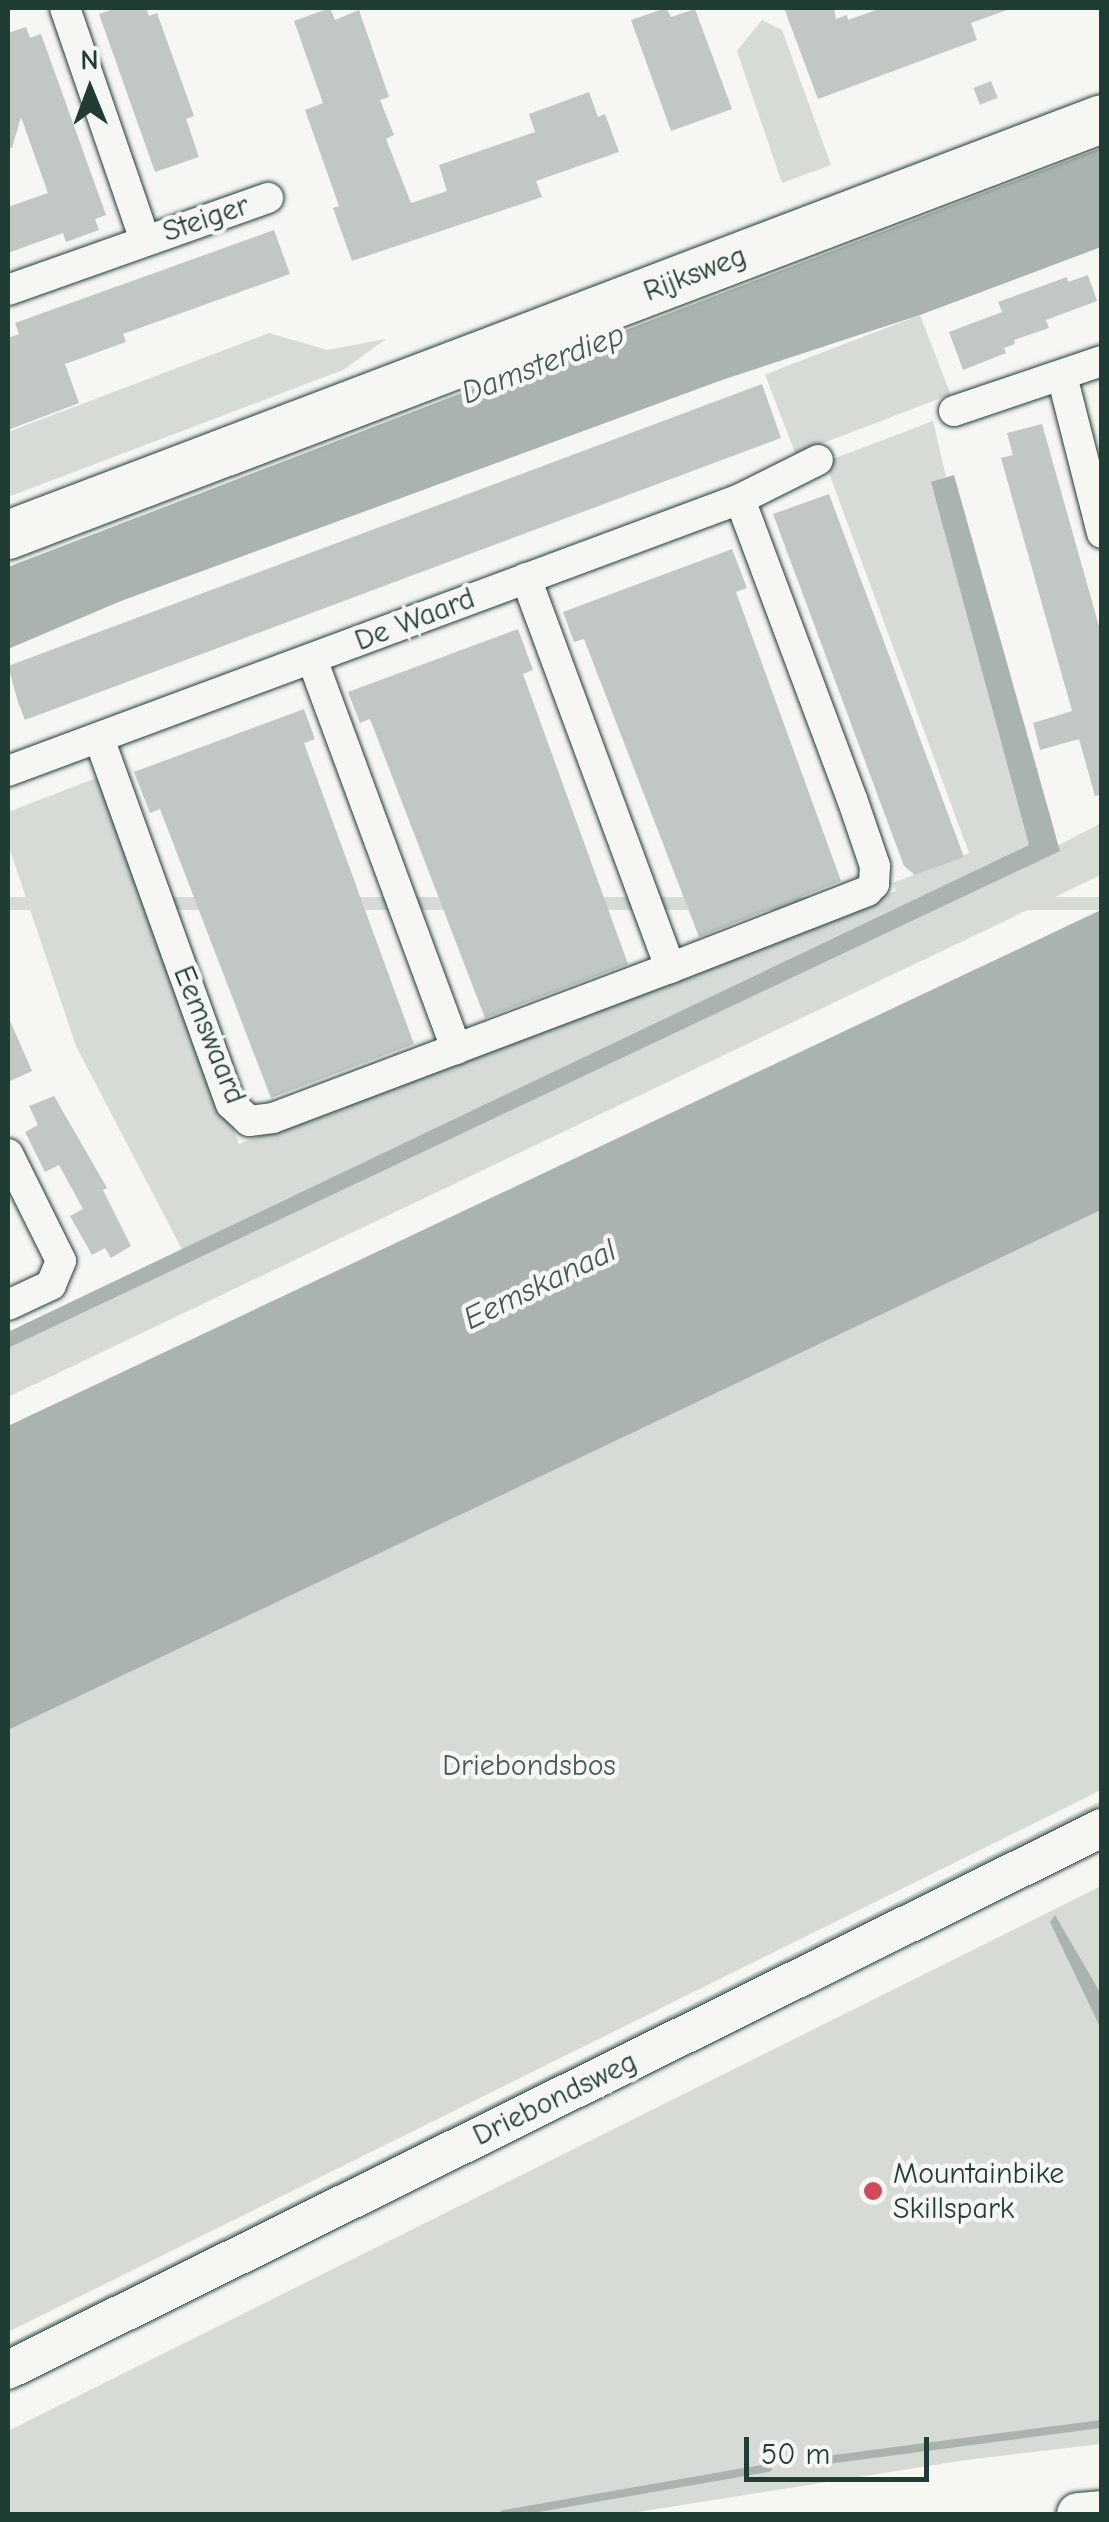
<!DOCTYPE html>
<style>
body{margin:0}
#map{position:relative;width:1109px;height:2522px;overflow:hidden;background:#f6f6f2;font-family:"Comic Neue",sans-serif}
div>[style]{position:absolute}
.green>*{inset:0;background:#d6dbd6;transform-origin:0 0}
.water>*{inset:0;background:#aab3ae}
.stream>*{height:8px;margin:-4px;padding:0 4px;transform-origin:4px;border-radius:4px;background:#aab3ae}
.building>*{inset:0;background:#c1c8c3;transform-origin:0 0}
.roads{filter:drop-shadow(0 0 2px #1f3d34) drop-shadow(0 0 2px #1f3d34)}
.minor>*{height:30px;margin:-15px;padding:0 15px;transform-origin:15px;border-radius:15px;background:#f6f6f2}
.tertiary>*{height:38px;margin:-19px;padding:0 19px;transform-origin:19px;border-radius:19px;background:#f6f6f2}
.secondary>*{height:42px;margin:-21px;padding:0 21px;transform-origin:21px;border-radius:21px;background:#f6f6f2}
.primary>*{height:48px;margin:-24px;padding:0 24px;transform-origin:24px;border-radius:24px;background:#f6f6f2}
.dots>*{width:28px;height:28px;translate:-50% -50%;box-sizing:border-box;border:5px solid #f6f6f2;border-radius:50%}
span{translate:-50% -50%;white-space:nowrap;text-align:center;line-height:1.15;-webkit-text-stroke:9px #f6f6f2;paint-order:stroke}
.street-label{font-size:30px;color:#1f3d34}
.park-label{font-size:30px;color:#445d54}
.poi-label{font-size:30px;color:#1f3d34}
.left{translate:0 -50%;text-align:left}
.water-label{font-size:32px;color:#425a52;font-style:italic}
.frame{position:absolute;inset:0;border:10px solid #1f3d34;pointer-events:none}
.north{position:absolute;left:40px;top:40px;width:100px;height:100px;-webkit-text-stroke:8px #f6f6f2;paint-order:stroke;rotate:359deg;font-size:28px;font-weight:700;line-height:40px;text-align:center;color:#1f3d34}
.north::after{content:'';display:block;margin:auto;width:35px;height:45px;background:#1f3d34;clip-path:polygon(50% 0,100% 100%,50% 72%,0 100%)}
.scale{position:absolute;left:744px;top:2437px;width:185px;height:45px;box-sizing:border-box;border:5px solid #1f3d34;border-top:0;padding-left:12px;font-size:30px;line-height:35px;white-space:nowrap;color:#1f3d34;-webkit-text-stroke:8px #f6f6f2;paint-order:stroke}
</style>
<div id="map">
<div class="green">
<div style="clip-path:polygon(762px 20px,782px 30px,831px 165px,782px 183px,737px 51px)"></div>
<div style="left:920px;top:315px;width:85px;height:166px;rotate:69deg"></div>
<div style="clip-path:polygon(269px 333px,327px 350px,386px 339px,343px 370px,8px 497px,8px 432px)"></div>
<div style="clip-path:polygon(933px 421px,946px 477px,932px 483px,1048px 851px,1101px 823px,1101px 875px,8px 1397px,8px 1345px,188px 1261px,76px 1046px,8px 844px,8px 812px,99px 777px,239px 1144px,896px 891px,893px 883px,969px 853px,825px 462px)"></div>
<div style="left:1101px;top:897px;width:13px;height:1209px;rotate:90deg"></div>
<div style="clip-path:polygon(1101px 1210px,1101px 1790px,8px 2332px,8px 1730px)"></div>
<div style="clip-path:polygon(1101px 1801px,1101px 1812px,8px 2358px,8px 2344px)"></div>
<div style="clip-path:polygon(1101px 1886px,1101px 2444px,966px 2460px,625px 2514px,8px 2514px,8px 2431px)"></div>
</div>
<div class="water">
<div style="clip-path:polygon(1101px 148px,1101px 247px,920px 315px,722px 380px,121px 601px,8px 649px,8px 567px)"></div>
<div style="clip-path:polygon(954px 475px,1060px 851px,8px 1348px,8px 1332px,1029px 845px,931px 482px)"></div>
<div style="clip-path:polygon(1101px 910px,1101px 1210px,8px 1730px,8px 1426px)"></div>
<div style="clip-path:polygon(1055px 1915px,1101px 1994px,1101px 2029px,1050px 1922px)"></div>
</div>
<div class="stream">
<div style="left:812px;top:2462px;width:292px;rotate:-7.5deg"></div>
<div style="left:504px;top:2514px;width:268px;rotate:-9.9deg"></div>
</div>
<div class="building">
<div style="clip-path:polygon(117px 8px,146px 8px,149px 16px,157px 13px,194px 116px,186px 119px,199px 157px,155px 172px,99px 14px)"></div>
<div style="clip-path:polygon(330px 8px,335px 20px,359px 10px,389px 97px,380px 100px,394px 135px,386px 139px,411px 203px,447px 191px,439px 165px,535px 132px,529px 114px,589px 92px,598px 117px,605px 114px,619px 152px,536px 181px,542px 197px,352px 261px,333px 208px,339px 206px,305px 110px,323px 103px,294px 21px)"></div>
<div style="clip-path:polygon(666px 8px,671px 17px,695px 9px,732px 109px,671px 131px,631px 20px)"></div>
<div style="clip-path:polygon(784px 8px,834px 8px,836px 19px,847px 15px,848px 20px,882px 8px,1007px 10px,971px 23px,977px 40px,818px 99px)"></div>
<div style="clip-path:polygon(26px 27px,30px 38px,41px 34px,106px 215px,95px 219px,99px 230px,66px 242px,63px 233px,8px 253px,8px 207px,48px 193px,21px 117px,12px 148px,8px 147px,8px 33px)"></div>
<div style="left:991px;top:81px;width:18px;height:19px;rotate:68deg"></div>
<div style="clip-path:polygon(274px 230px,290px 274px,123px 334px,126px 342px,65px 364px,79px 403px,8px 430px,8px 338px,19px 334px,15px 323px)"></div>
<div style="clip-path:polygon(1088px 275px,1097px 301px,1046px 320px,1049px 328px,1014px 340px,1015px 344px,1004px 348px,1006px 353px,963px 370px,949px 332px,1002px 312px,998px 302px,1067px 277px,1068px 282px)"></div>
<div style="clip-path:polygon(762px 384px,781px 438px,25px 720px,18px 702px,8px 666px)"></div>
<div style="clip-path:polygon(1042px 424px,1102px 637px,1102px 795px,1095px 796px,1079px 739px,1040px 750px,1033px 723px,1072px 711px,1001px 458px,1013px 455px,1007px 433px)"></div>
<div style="clip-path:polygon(829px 494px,964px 857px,915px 875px,904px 866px,773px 514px)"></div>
<div style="clip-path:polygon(732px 549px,747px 588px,736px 592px,841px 881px,699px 937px,584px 639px,574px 642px,563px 612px)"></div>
<div style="clip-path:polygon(518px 629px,533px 670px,523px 674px,628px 964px,485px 1018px,370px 719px,360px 723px,348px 692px)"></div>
<div style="clip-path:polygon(304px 709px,315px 739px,304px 743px,414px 1044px,271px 1098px,160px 809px,150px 813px,134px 772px)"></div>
<div style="clip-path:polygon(8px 1016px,32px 1071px,8px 1082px)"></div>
<div style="clip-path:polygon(54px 1096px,107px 1188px,103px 1190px,131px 1246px,111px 1258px,105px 1248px,92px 1255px,70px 1216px,83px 1209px,59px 1165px,45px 1172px,25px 1132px,38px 1125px,29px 1106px)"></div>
</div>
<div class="roads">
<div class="minor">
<div style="left:65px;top:8px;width:245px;rotate:71deg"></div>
<div style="left:8px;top:290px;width:276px;rotate:-19.5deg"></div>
<div style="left:1062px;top:376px;width:162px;rotate:75.7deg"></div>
<div style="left:954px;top:411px;width:156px;rotate:-18.7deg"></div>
<div style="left:526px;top:578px;width:416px;rotate:69.7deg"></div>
<div style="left:312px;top:659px;width:416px;rotate:69.7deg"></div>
<div style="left:99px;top:738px;width:389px;rotate:70.2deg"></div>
<div style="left:231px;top:1104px;width:25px;rotate:43deg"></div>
<div style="left:249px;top:1121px;width:24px;rotate:-7deg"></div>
<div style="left:273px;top:1118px;width:424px;rotate:-20.7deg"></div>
<div style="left:670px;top:968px;width:212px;rotate:-21.3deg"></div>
<div style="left:867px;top:891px;width:10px;rotate:-45deg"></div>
<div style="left:874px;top:884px;width:18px;rotate:-87deg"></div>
<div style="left:875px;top:866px;width:71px;rotate:-108.9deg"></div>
<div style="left:852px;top:799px;width:320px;rotate:-110.5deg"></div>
<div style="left:8px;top:771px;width:781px;rotate:-20.38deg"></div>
<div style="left:740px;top:499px;width:87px;rotate:-26.6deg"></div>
<div style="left:8px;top:1154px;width:119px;rotate:63.6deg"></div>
<div style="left:61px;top:1261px;width:26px;rotate:113deg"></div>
<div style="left:51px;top:1285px;width:47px;rotate:155.1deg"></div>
</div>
<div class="tertiary">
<div style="left:8px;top:2370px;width:1221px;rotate:-26.36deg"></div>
</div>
<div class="secondary">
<div style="left:1078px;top:2514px;width:24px;rotate:-5deg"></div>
</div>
<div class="primary">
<div style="left:8px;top:535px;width:1170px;rotate:-20.82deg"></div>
</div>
</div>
<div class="dots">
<div style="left:873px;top:2191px;background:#d1495b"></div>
</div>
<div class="street-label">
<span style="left:206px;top:219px;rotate:-19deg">Steiger</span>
<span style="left:695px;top:274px;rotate:-21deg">Rijksweg</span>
<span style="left:415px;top:620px;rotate:-21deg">De Waard</span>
<span style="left:209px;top:1035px;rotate:68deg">Eemswaard</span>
<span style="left:555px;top:2099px;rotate:-26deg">Driebondsweg</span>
</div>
<div class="park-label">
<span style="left:529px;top:1766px">Driebondsbos</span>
</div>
<div class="poi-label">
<span class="left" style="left:893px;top:2191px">Mountainbike<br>Skillspark</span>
</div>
<div class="water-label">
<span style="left:543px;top:364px;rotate:-21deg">Damsterdiep</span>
<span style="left:540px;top:1285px;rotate:-26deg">Eemskanaal</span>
</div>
<div class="frame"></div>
<div class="north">N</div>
<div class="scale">50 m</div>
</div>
